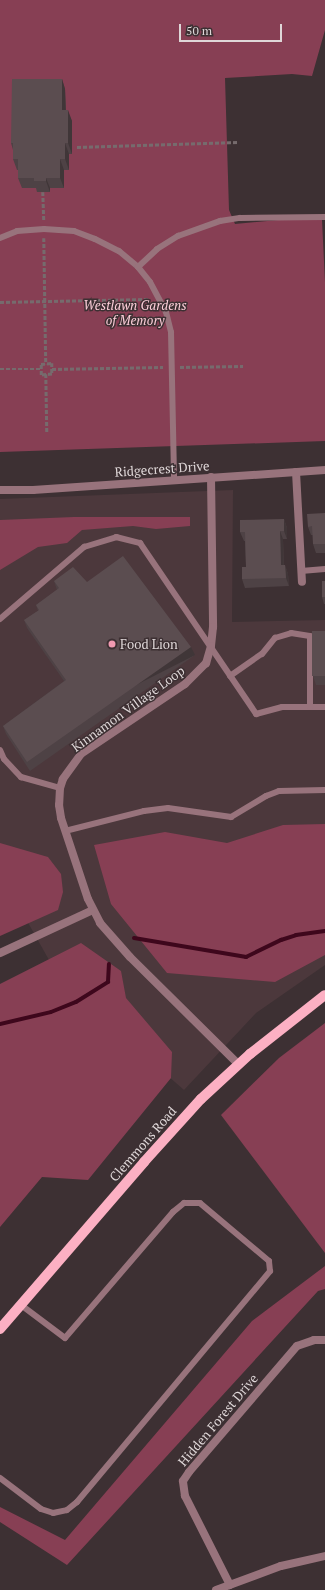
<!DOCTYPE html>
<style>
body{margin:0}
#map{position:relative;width:325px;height:1590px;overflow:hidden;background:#3d3033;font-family:"PT Serif",serif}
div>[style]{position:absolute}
.built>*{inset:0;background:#4c383c}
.green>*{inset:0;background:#873f54}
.stream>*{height:4px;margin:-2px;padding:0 2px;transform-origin:2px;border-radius:2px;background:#3e071c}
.path>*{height:2.5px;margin-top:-1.25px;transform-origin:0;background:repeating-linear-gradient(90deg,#766b6d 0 4px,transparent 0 6px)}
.service>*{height:6px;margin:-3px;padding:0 3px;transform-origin:3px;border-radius:3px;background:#98737c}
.minor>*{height:8px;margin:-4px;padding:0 4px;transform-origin:4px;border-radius:4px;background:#98737c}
.primary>*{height:10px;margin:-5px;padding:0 5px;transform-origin:5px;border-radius:5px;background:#fcb0c3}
.wall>*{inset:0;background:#4e4245}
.shaded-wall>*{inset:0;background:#403638;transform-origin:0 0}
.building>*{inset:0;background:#5b4d50;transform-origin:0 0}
.dots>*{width:11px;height:11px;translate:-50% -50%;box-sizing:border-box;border:2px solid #3d3033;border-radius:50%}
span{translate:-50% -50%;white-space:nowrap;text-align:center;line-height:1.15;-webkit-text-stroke:3px #3d3033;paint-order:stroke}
.park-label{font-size:13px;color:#fdced9;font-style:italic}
.street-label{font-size:13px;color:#dfd7d8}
.poi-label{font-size:13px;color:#dfd7d8}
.left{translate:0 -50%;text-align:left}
.scale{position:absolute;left:179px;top:24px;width:103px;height:18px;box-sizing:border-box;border:2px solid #dfd7d8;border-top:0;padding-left:5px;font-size:12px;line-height:14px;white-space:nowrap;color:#dfd7d8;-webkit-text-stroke:3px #3d3033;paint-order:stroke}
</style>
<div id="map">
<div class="built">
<div style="clip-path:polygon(233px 490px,232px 622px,325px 620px,325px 965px,256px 1013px,184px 1090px,62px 983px,0 873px,0 499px)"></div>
</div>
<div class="green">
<div style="clip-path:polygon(0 0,325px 0,325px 30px,312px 76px,292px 74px,225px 78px,229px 210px,235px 224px,278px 220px,322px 220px,325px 282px,325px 441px,0 452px)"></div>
<div style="clip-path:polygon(74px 517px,190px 517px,190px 526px,156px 529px,133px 526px,82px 530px,67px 543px,38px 547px,0 570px,0 520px)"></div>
<div style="clip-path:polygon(325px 824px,325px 955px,275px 982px,167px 973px,111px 904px,94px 845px,165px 832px,227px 843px,283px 825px)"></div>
<div style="clip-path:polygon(0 843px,48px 857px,61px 874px,63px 892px,58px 910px,0 936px)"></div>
<div style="clip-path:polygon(81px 943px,121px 971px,126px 998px,172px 1052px,171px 1078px,88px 1180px,42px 1177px,0 1227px,0 984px)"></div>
<div style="clip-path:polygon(325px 1023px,325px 1253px,221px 1115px,279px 1058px)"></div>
<div style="clip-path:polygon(325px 1266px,325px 1289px,318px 1291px,67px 1565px,0 1522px,0 1507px,65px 1540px,252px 1321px)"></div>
</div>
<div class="stream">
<div style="left:134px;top:938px;width:114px;rotate:9.6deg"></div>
<div style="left:246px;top:957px;width:39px;rotate:-26deg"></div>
<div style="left:281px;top:940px;width:16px;rotate:-18deg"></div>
<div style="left:296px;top:935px;width:29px;rotate:-8deg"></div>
<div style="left:0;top:1024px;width:52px;rotate:-13.2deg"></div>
<div style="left:51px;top:1012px;width:27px;rotate:-22deg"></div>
<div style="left:76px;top:1002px;width:38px;rotate:-32deg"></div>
<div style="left:108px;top:982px;width:18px;rotate:-87deg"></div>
</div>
<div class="path">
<div style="left:77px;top:147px;width:161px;rotate:-1.8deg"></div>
<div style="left:43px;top:192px;width:29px;rotate:88deg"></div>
<div style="left:44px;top:238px;width:126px;rotate:89.1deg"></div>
<div style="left:0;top:302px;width:149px;rotate:-1.2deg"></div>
<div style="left:52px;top:363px;width:11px;rotate:90deg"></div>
<div style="left:52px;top:374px;width:11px;rotate:175deg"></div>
<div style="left:41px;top:375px;width:11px;rotate:-90deg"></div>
<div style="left:41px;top:364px;width:11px;rotate:-5deg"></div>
<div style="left:180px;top:367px;width:63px;rotate:-0.9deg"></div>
<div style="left:0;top:369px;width:41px"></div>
<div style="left:52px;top:369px;width:111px;rotate:-1deg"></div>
<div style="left:46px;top:374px;width:59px;rotate:89deg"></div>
</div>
<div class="service">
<div style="left:0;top:238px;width:18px;rotate:-22deg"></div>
<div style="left:17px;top:231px;width:27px;rotate:-4deg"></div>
<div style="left:44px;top:229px;width:30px;rotate:4deg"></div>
<div style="left:74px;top:231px;width:22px;rotate:21deg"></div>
<div style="left:95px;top:239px;width:27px;rotate:27deg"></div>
<div style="left:119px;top:251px;width:25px;rotate:40deg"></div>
<div style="left:138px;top:267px;width:19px;rotate:51deg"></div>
<div style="left:150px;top:282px;width:34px;rotate:62deg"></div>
<div style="left:166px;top:312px;width:21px;rotate:76deg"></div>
<div style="left:171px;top:332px;width:148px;rotate:88.8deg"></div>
<div style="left:138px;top:267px;width:26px;rotate:-43deg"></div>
<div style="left:157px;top:249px;width:25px;rotate:-32deg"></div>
<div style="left:178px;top:236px;width:45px;rotate:-19.7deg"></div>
<div style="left:220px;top:221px;width:20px;rotate:-9deg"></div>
<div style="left:240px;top:218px;width:85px;rotate:-0.7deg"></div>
<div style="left:301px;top:571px;width:24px;rotate:-5deg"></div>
<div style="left:0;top:619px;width:111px;rotate:-40.6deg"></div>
<div style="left:84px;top:547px;width:34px;rotate:-17deg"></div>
<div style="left:116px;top:537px;width:25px;rotate:14deg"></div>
<div style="left:140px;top:543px;width:207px;rotate:55.8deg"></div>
<div style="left:256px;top:714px;width:27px;rotate:-15deg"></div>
<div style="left:282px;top:707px;width:43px"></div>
<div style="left:230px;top:676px;width:39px;rotate:-35deg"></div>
<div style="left:262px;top:654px;width:21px;rotate:-51deg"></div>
<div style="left:275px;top:638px;width:17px;rotate:-17deg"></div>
<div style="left:291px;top:633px;width:19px;rotate:9deg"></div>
<div style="left:310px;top:636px;width:71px;rotate:90deg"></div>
<div style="left:0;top:750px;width:10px;rotate:66deg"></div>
<div style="left:4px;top:759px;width:25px;rotate:47deg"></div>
<div style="left:21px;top:777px;width:41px;rotate:15.8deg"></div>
<div style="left:65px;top:831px;width:81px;rotate:-14.2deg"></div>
<div style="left:144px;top:811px;width:24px;rotate:-7deg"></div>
<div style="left:168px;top:808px;width:64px;rotate:8.1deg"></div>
<div style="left:231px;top:817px;width:41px;rotate:-31deg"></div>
<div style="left:266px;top:796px;width:14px;rotate:-21deg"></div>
<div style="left:279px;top:791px;width:46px;rotate:-1.2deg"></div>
<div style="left:0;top:1478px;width:51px;rotate:37.1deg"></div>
<div style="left:41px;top:1509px;width:13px;rotate:18deg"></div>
<div style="left:53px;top:1513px;width:14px;rotate:-12deg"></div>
<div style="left:67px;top:1510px;width:13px;rotate:-39deg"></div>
<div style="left:77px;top:1502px;width:301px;rotate:-50.1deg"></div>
<div style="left:270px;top:1271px;width:10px;rotate:-96deg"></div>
<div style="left:269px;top:1261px;width:90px;rotate:-140deg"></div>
<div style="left:200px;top:1203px;width:16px;rotate:180deg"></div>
<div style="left:184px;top:1203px;width:14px;rotate:141deg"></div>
<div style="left:173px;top:1212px;width:166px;rotate:130.6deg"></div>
<div style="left:65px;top:1338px;width:55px;rotate:-143.1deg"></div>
</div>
<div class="minor">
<div style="left:296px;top:472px;width:110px;rotate:86.9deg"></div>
<div style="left:211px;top:477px;width:150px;rotate:89.2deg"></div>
<div style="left:213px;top:627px;width:19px;rotate:96deg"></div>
<div style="left:211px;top:646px;width:18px;rotate:106deg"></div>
<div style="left:206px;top:663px;width:30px;rotate:135deg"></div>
<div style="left:185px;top:684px;width:125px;rotate:146.1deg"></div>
<div style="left:81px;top:754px;width:31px;rotate:126deg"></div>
<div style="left:63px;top:779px;width:9px;rotate:108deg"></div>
<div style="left:60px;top:788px;width:17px;rotate:93deg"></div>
<div style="left:59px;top:805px;width:13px;rotate:81deg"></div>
<div style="left:61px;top:818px;width:85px;rotate:71.6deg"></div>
<div style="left:88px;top:899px;width:27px;rotate:63deg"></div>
<div style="left:100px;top:923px;width:45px;rotate:48.6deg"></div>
<div style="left:130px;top:957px;width:152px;rotate:44.7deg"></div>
<div style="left:0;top:490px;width:33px"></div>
<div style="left:33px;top:490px;width:293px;rotate:-3.9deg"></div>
<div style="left:0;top:953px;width:102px;rotate:-24.8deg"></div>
<div style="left:230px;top:1585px;width:100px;rotate:-116.8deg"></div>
<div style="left:185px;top:1496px;width:15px;rotate:-98deg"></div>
<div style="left:183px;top:1481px;width:11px;rotate:-56deg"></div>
<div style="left:189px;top:1472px;width:166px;rotate:-49.4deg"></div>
<div style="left:297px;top:1346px;width:18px;rotate:-19deg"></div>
<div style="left:314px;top:1340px;width:11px"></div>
<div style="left:216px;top:1590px;width:69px;rotate:-20.3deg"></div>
<div style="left:281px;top:1566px;width:45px;rotate:-12.8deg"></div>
</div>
<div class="primary">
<div style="left:0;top:1329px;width:221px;rotate:-49.2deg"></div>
<div style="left:144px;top:1162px;width:85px;rotate:-47.9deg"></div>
<div style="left:201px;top:1099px;width:67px;rotate:-42.6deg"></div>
<div style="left:250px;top:1054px;width:95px;rotate:-38.2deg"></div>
</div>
<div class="wall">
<div style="clip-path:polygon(62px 79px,65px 89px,66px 110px,72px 121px,72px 154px,69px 154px,69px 170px,64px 170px,64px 188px,50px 188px,50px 192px,37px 192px,36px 188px,22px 188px,18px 178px,18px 170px,17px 170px,13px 159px,13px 150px,11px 143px)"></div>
<div style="clip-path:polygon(325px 513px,325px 553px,316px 553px,313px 544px,313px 535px,311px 535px,308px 527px)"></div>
<div style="clip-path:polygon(284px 519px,287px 528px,287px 539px,283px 539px,284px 565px,285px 565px,288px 574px,289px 586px,245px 588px,242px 579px,246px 567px,245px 541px,244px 541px,240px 532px)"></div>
<div style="clip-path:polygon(54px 581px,87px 582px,195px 655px,30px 771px,6px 734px,3px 726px,64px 681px,27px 628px,24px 620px,38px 611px,36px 605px,57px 590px)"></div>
<div style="clip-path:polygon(325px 581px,325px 604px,324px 604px,322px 597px)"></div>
<div style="clip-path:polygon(325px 631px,325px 685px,316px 685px,313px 676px)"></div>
</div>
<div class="shaded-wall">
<div style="clip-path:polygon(62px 79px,65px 89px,66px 121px,62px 110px)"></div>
<div style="clip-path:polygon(68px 110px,72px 121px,72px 154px,68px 143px)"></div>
<div style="clip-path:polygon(65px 143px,69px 154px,69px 170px,65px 159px)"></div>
<div style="clip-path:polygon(60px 159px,64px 170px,64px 188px,60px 178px)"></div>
<div style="clip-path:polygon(46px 178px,50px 188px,50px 192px,46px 181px)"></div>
<div style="clip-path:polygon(284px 519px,287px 528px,287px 539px,284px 531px)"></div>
<div style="clip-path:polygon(280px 531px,283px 539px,284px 574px,281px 565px)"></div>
<div style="clip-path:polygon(285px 565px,288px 574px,289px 586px,286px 578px)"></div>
<div style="left:191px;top:647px;width:9px;height:200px;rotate:63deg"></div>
</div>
<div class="building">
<div style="clip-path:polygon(12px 79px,62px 79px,62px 110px,68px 110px,68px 143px,65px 143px,65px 159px,60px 159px,60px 178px,46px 178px,46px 181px,34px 181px,34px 178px,18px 178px,18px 159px,13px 159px,13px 143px,11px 143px)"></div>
<div style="clip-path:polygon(325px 513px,325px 544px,313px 544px,312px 526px,308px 527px,307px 514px)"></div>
<div style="clip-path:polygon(284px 519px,284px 531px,280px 531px,281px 565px,285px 565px,286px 578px,242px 579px,242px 567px,246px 567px,245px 532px,240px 532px,240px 520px)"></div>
<div style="clip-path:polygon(123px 556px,191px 647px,27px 762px,3px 726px,66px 680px,24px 620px,39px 610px,36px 605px,59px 588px,54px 581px,73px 567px,87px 582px)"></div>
<div style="left:322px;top:581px;width:3px;height:16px"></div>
<div style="left:312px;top:631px;width:13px;height:45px"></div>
</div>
<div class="dots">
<div style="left:112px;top:644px;background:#f19ab1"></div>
</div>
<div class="park-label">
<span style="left:135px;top:313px">Westlawn Gardens<br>of Memory</span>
</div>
<div class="street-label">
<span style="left:162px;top:469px;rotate:-4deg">Ridgecrest Drive</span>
<span style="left:128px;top:709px;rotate:-36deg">Kinnamon Village Loop</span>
<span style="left:143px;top:1144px;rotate:-49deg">Clemmons Road</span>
<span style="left:218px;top:1420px;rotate:-50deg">Hidden Forest Drive</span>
</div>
<div class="poi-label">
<span class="left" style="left:120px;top:644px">Food Lion</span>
</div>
<div class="scale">50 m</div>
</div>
